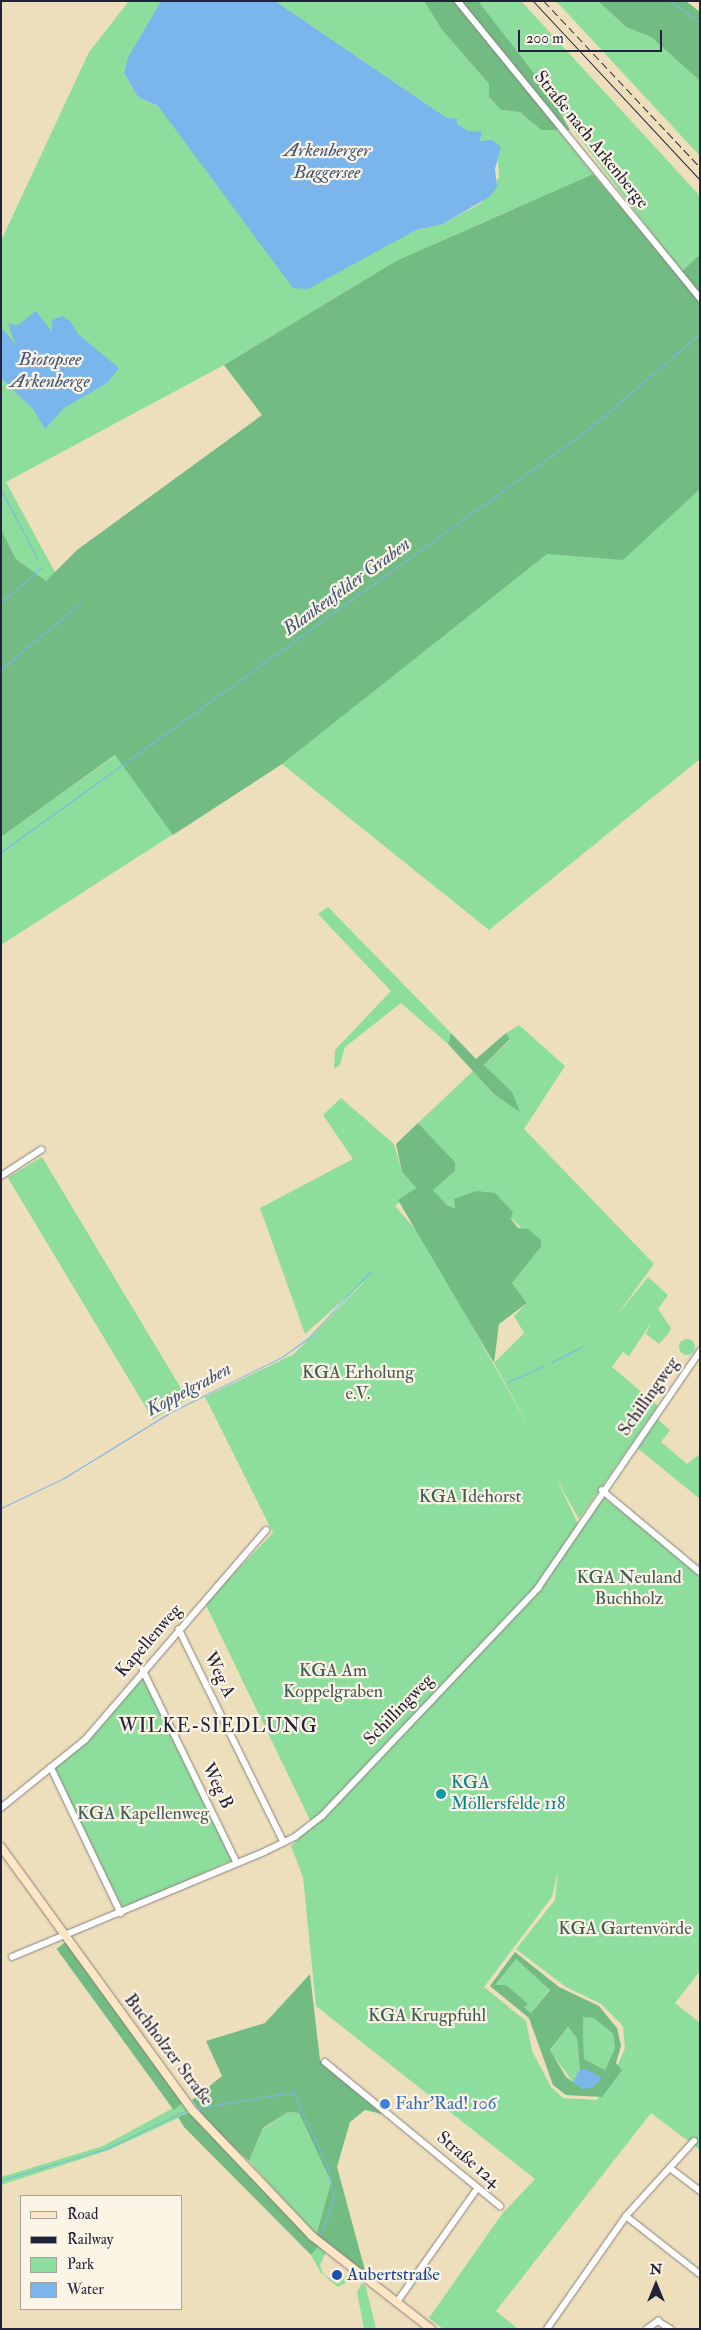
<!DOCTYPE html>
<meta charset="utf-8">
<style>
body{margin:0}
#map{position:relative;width:701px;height:2330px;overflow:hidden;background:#eddebc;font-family:"IM FELL Double Pica",serif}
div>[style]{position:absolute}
.green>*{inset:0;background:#8ddd9d;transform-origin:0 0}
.round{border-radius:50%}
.forest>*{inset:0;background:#72bc84;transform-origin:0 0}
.water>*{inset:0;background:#7ab5ec}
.stream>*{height:1px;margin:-0.5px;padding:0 0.5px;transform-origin:0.5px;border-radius:0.5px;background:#7ab5ec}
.roads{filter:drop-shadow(0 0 1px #88807c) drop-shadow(0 0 1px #88807c)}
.street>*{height:5.5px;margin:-2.75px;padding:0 2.75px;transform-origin:2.75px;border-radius:2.75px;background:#fff}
.secondary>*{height:8px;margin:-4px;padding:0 4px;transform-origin:4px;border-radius:4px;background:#fce6c4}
.tram>*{height:1px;margin:-0.5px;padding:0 0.5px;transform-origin:0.5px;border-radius:0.5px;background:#22223b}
.rail>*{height:1px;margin-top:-0.5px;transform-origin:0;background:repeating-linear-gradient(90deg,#22223b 0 8px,transparent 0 12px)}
.dots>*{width:14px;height:14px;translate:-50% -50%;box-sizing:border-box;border:2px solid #fcf5e5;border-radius:50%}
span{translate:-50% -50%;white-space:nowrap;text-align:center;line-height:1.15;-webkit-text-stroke:4.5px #fcf5e5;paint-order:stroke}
.street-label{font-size:18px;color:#22223b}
.park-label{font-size:18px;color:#425a58}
.culture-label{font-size:18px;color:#0d838f}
.left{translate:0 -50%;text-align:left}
.shop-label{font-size:18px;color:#366cbe}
.transit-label{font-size:18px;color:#164399}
.water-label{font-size:19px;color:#415579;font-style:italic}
.neighbourhood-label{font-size:19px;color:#22223b;letter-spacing:1px}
.frame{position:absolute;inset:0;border:2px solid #22223b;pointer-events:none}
.legend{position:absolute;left:20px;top:2195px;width:162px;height:115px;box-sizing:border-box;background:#fcf5e5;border:1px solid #a5a1a1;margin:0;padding:6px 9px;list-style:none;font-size:15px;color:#22223b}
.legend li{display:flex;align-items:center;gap:10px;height:25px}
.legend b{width:25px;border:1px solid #a5a1a1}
.north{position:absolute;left:631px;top:2260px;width:50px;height:50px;-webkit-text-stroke:4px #fcf5e5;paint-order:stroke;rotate:0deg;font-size:14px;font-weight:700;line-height:20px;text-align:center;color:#22223b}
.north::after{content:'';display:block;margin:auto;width:18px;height:22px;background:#22223b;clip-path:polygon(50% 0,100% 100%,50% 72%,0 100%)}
.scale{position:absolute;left:518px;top:30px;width:144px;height:22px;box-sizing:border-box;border:2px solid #22223b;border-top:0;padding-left:6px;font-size:15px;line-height:18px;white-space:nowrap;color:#22223b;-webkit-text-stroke:4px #fcf5e5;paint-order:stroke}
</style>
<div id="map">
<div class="green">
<div style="clip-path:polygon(129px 1px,161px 1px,128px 57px,124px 73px,138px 97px,416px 230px,443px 224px,481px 203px,499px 177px,497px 146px,480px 141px,482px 132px,468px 132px,457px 124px,458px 120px,447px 118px,275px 1px,424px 1px,442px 30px,489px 84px,489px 97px,501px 110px,520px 112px,541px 130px,558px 130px,593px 174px,396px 261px,224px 365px,6px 482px,56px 574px,45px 581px,16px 559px,1px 529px,1px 241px,89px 52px)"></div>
<div style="clip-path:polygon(476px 1px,521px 1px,700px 196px,700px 254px,681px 272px)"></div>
<div style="clip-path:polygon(556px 1px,598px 1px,626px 27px,651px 37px,700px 81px,700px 156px)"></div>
<div style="clip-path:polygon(700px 344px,700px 759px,489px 930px,282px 764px,1px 945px,1px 837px,116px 755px,127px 770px)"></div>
<div style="clip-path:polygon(328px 907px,451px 1033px,448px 1044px,401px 1003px,345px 1047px,340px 1065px,334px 1069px,335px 1050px,391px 991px,318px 914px)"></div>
<div style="clip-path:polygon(evenodd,519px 1025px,565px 1066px,524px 1129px,654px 1264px,617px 1315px,648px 1277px,668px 1295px,658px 1309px,671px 1328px,669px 1333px,659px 1344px,646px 1334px,651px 1323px,629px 1356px,623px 1352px,612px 1367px,658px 1406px,579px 1519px,556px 1478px,580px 1528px,603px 1497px,700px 1574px,700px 1971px,675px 2003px,700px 2023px,700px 2150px,651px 2113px,496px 2311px,518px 2329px,443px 2329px,429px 2318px,502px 2214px,535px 2179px,316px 2006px,303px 1877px,291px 1846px,321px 1817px,310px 1820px,205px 1603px,273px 1533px,205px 1397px,294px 1354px,368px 1278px,305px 1334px,260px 1208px,353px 1159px,323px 1115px,341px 1098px,394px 1144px,402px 1172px,416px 1188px,395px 1206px,423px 1238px,533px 1435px,494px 1363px,524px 1333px,514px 1316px,527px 1303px,512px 1283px,541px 1247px,487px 1195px,476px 1191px,456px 1208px,447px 1205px,433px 1190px,455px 1162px,418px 1123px,473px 1071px,494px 1094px,512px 1092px,484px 1065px,510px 1040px,506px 1033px,519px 1025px,558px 1871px,555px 1900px,516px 1949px,566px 1987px,601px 2004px,623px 2026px,625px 2048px,617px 2067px,621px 2070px,597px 2100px,563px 2098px,551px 2087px,532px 2051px,526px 2021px,484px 1987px,552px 1897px,558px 1871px)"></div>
<div style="left:42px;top:1157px;width:282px;height:40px;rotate:59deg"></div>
<div class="round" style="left:679px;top:1339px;width:16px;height:16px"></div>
<div style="clip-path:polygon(656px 1418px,670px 1430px,661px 1442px,687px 1464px,700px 1454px,700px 1499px,636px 1447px)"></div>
<div style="clip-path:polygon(143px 1676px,233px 1860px,123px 1909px,53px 1767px,91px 1737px)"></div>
<div style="clip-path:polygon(516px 1959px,550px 1989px,531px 2013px,524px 2007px,528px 2004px,494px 1986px)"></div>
<div style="clip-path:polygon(583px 2017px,594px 2018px,613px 2034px,615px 2048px,605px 2071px,584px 2059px)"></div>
<div style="clip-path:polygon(568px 2027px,577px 2038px,580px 2069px,573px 2082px,550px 2051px)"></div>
<div style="clip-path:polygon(184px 2102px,191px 2112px,109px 2150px,1px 2185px,1px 2177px,103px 2146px)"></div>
<div style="clip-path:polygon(288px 2112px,299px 2113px,331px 2182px,316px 2236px,249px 2161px,263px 2129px)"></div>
<div style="clip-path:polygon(320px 2245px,326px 2252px,320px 2265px,323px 2274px,338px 2284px,350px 2273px,356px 2277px,338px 2287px,321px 2273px,311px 2255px)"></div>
<div style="clip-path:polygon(362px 2283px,366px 2287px,376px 2329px,364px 2329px,357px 2292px)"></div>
</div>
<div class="forest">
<div style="clip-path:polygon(424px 1px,478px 1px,549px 93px,570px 130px,541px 130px,520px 112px,501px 110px,489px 97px,489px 84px,442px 30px)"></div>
<div style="clip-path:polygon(598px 1px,686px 1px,700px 12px,700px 81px,651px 37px,626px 27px)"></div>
<div style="clip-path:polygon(593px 174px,678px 275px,700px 254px,700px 489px,623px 560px,547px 554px,282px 764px,173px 835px,115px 755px,1px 837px,1px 529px,16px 559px,46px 581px,77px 550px,262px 415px,224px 365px,396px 261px)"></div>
<div style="clip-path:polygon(451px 1033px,476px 1059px,506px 1033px,510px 1039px,484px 1065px,512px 1092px,520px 1112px,494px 1094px,448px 1044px)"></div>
<div style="clip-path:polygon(418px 1123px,455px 1162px,455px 1171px,433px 1190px,447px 1205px,455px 1208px,454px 1199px,476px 1191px,495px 1193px,513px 1212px,511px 1219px,518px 1228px,528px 1229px,541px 1240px,541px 1247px,512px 1283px,527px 1303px,499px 1324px,494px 1363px,398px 1200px,416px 1188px,402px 1172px,396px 1144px)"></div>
<div style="left:67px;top:1941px;width:199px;height:13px;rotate:54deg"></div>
<div style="clip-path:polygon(evenodd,515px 1952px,559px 1987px,599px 2006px,617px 2028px,621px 2046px,616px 2063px,622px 2070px,602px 2097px,566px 2095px,553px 2085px,529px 2018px,490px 1986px,515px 1952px,516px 1959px,550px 1990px,531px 2013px,524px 2007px,528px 2004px,506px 1985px,495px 1985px,516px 1959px,515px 1952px,583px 2017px,594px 2018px,613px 2034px,615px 2048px,605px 2070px,584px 2059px,583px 2017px,515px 1952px,568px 2027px,577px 2038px,580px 2069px,586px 2069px,584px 2089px,566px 2077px,550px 2050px,568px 2027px)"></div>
<div style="clip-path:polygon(310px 1974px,320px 2060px,386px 2115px,365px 2110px,350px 2122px,337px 2167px,366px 2274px,316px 2236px,331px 2182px,299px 2113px,288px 2112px,263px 2128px,249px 2161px,208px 2123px,192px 2100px,222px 2076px,206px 2041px,265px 2023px)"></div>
<div style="clip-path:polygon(191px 2112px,320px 2245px,311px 2255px,184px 2127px,178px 2117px)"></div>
</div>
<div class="water">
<div style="clip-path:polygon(161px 1px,275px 1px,447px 118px,458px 119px,457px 124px,468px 131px,482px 132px,480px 141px,492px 140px,501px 147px,495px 169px,497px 187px,489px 197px,443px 224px,416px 230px,308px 289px,293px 288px,158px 106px,138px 97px,124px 73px,128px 57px)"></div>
<div style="clip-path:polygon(36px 311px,52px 332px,52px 320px,62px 316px,70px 321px,78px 334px,119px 368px,107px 383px,64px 408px,45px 429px,33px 409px,1px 378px,1px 327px,16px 345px,8px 324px,18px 325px)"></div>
<div style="clip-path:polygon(580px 2069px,586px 2069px,602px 2078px,592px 2088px,584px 2089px,573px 2082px)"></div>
</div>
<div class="stream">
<div style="left:671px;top:1px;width:36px;rotate:37deg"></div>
<div style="left:1px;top:490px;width:77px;rotate:62.1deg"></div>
<div style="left:1px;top:602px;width:54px;rotate:-40.5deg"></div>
<div style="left:1px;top:669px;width:107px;rotate:-39.7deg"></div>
<div style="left:1px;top:852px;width:726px;rotate:-35.75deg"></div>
<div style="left:590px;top:428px;width:145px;rotate:-40.8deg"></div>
<div style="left:552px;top:1362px;width:34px;rotate:-27deg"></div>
<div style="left:508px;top:1382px;width:41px;rotate:-24.7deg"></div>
<div style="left:1px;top:1508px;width:70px;rotate:-25.5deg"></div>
<div style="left:64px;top:1478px;width:126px;rotate:-31.7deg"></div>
<div style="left:171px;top:1412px;width:124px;rotate:-26.4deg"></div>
<div style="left:282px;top:1357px;width:31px;rotate:-36deg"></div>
<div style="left:307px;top:1339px;width:93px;rotate:-46.7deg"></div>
<div style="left:197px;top:2108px;width:97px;rotate:-9.5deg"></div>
<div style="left:293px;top:2092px;width:84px;rotate:65.3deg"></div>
<div style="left:328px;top:2168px;width:31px;rotate:79deg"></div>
<div style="left:334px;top:2198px;width:40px;rotate:110.2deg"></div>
<div style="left:1px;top:2180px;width:109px;rotate:-16.6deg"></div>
<div style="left:105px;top:2149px;width:89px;rotate:-25.4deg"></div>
</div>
<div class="roads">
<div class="street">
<div style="left:458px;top:1px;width:383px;rotate:50.8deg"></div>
<div style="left:1px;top:1176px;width:48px;rotate:-33deg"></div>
<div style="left:602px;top:1490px;width:128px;rotate:39.9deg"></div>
<div style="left:179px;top:1629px;width:237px;rotate:63.8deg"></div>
<div style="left:143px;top:1670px;width:212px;rotate:64deg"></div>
<div style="left:51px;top:1767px;width:162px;rotate:64.4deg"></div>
<div style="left:1px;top:1808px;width:108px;rotate:-39deg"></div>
<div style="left:85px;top:1740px;width:277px;rotate:-49.2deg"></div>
<div style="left:12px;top:1957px;width:273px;rotate:-22.6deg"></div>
<div style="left:264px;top:1852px;width:34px;rotate:-26deg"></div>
<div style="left:295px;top:1837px;width:34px;rotate:-38deg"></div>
<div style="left:322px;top:1816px;width:314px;rotate:-46.5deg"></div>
<div style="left:538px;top:1588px;width:287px;rotate:-55.6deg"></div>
<div style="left:325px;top:2062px;width:227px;rotate:39.4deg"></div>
<div style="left:670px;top:2168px;width:38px;rotate:37deg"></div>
<div style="left:626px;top:2216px;width:94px;rotate:38.1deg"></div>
<div style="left:397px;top:2302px;width:138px;rotate:-54.7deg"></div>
<div style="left:547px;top:2329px;width:138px;rotate:-55deg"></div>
<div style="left:626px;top:2216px;width:101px;rotate:-47.8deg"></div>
<div style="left:647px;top:2329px;width:14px;rotate:-36deg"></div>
<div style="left:658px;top:2321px;width:15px;rotate:32deg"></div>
</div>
<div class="secondary">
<div style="left:1px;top:1847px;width:326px;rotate:54deg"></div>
<div style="left:193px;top:2111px;width:173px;rotate:46.4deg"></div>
<div style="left:312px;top:2236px;width:151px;rotate:38deg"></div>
</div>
</div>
<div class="tram">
<div style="left:533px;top:1px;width:245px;rotate:47deg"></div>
</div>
<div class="rail">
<div style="left:544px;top:1px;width:228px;rotate:46.8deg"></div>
</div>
<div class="dots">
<div style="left:441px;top:1794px;background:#0f9aa8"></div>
<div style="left:385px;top:2104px;background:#3f7fe0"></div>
<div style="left:337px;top:2275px;background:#1a4fb4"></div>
</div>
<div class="street-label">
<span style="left:591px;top:140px;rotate:51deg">Straße nach Arkenberge</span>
<span style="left:649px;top:1397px;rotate:-55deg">Schillingweg</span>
<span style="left:149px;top:1641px;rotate:-49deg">Kapellenweg</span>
<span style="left:219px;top:1675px;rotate:64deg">Weg A</span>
<span style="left:399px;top:1710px;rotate:-46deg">Schillingweg</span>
<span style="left:217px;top:1786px;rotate:64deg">Weg B</span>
<span style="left:168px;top:2050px;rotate:53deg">Buchholzer Straße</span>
<span style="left:468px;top:2160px;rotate:40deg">Straße 124</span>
</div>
<div class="park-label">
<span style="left:358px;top:1384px">KGA Erholung<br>e.V.</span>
<span style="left:470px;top:1497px">KGA Idehorst</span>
<span style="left:629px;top:1589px">KGA Neuland<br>Buchholz</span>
<span style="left:333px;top:1682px">KGA Am<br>Koppelgraben</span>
<span style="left:143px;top:1814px">KGA Kapellenweg</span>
<span style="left:625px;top:1929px">KGA Gartenvörde</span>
<span style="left:427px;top:2016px">KGA Krugpfuhl</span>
</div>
<div class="culture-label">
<span class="left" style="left:451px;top:1794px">KGA<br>Möllersfelde 118</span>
</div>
<div class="shop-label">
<span class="left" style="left:395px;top:2104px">Fahr'Rad! 106</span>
</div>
<div class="transit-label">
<span class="left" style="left:347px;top:2275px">Aubertstraße</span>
</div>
<div class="water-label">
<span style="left:327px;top:162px">Arkenberger<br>Baggersee</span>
<span style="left:50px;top:371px">Biotopsee<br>Arkenberge</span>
<span style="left:347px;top:587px;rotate:-36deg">Blankenfelder Graben</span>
<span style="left:189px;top:1390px;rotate:-28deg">Koppelgraben</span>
</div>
<div class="neighbourhood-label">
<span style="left:218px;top:1727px">WILKE-SIEDLUNG</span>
</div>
<div class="frame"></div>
<ul class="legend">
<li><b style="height:6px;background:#fce6c4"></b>Road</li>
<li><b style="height:6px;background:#22223b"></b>Railway</li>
<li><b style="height:14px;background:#8ddd9d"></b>Park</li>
<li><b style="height:14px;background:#7ab5ec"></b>Water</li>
</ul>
<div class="north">N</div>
<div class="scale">200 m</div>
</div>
